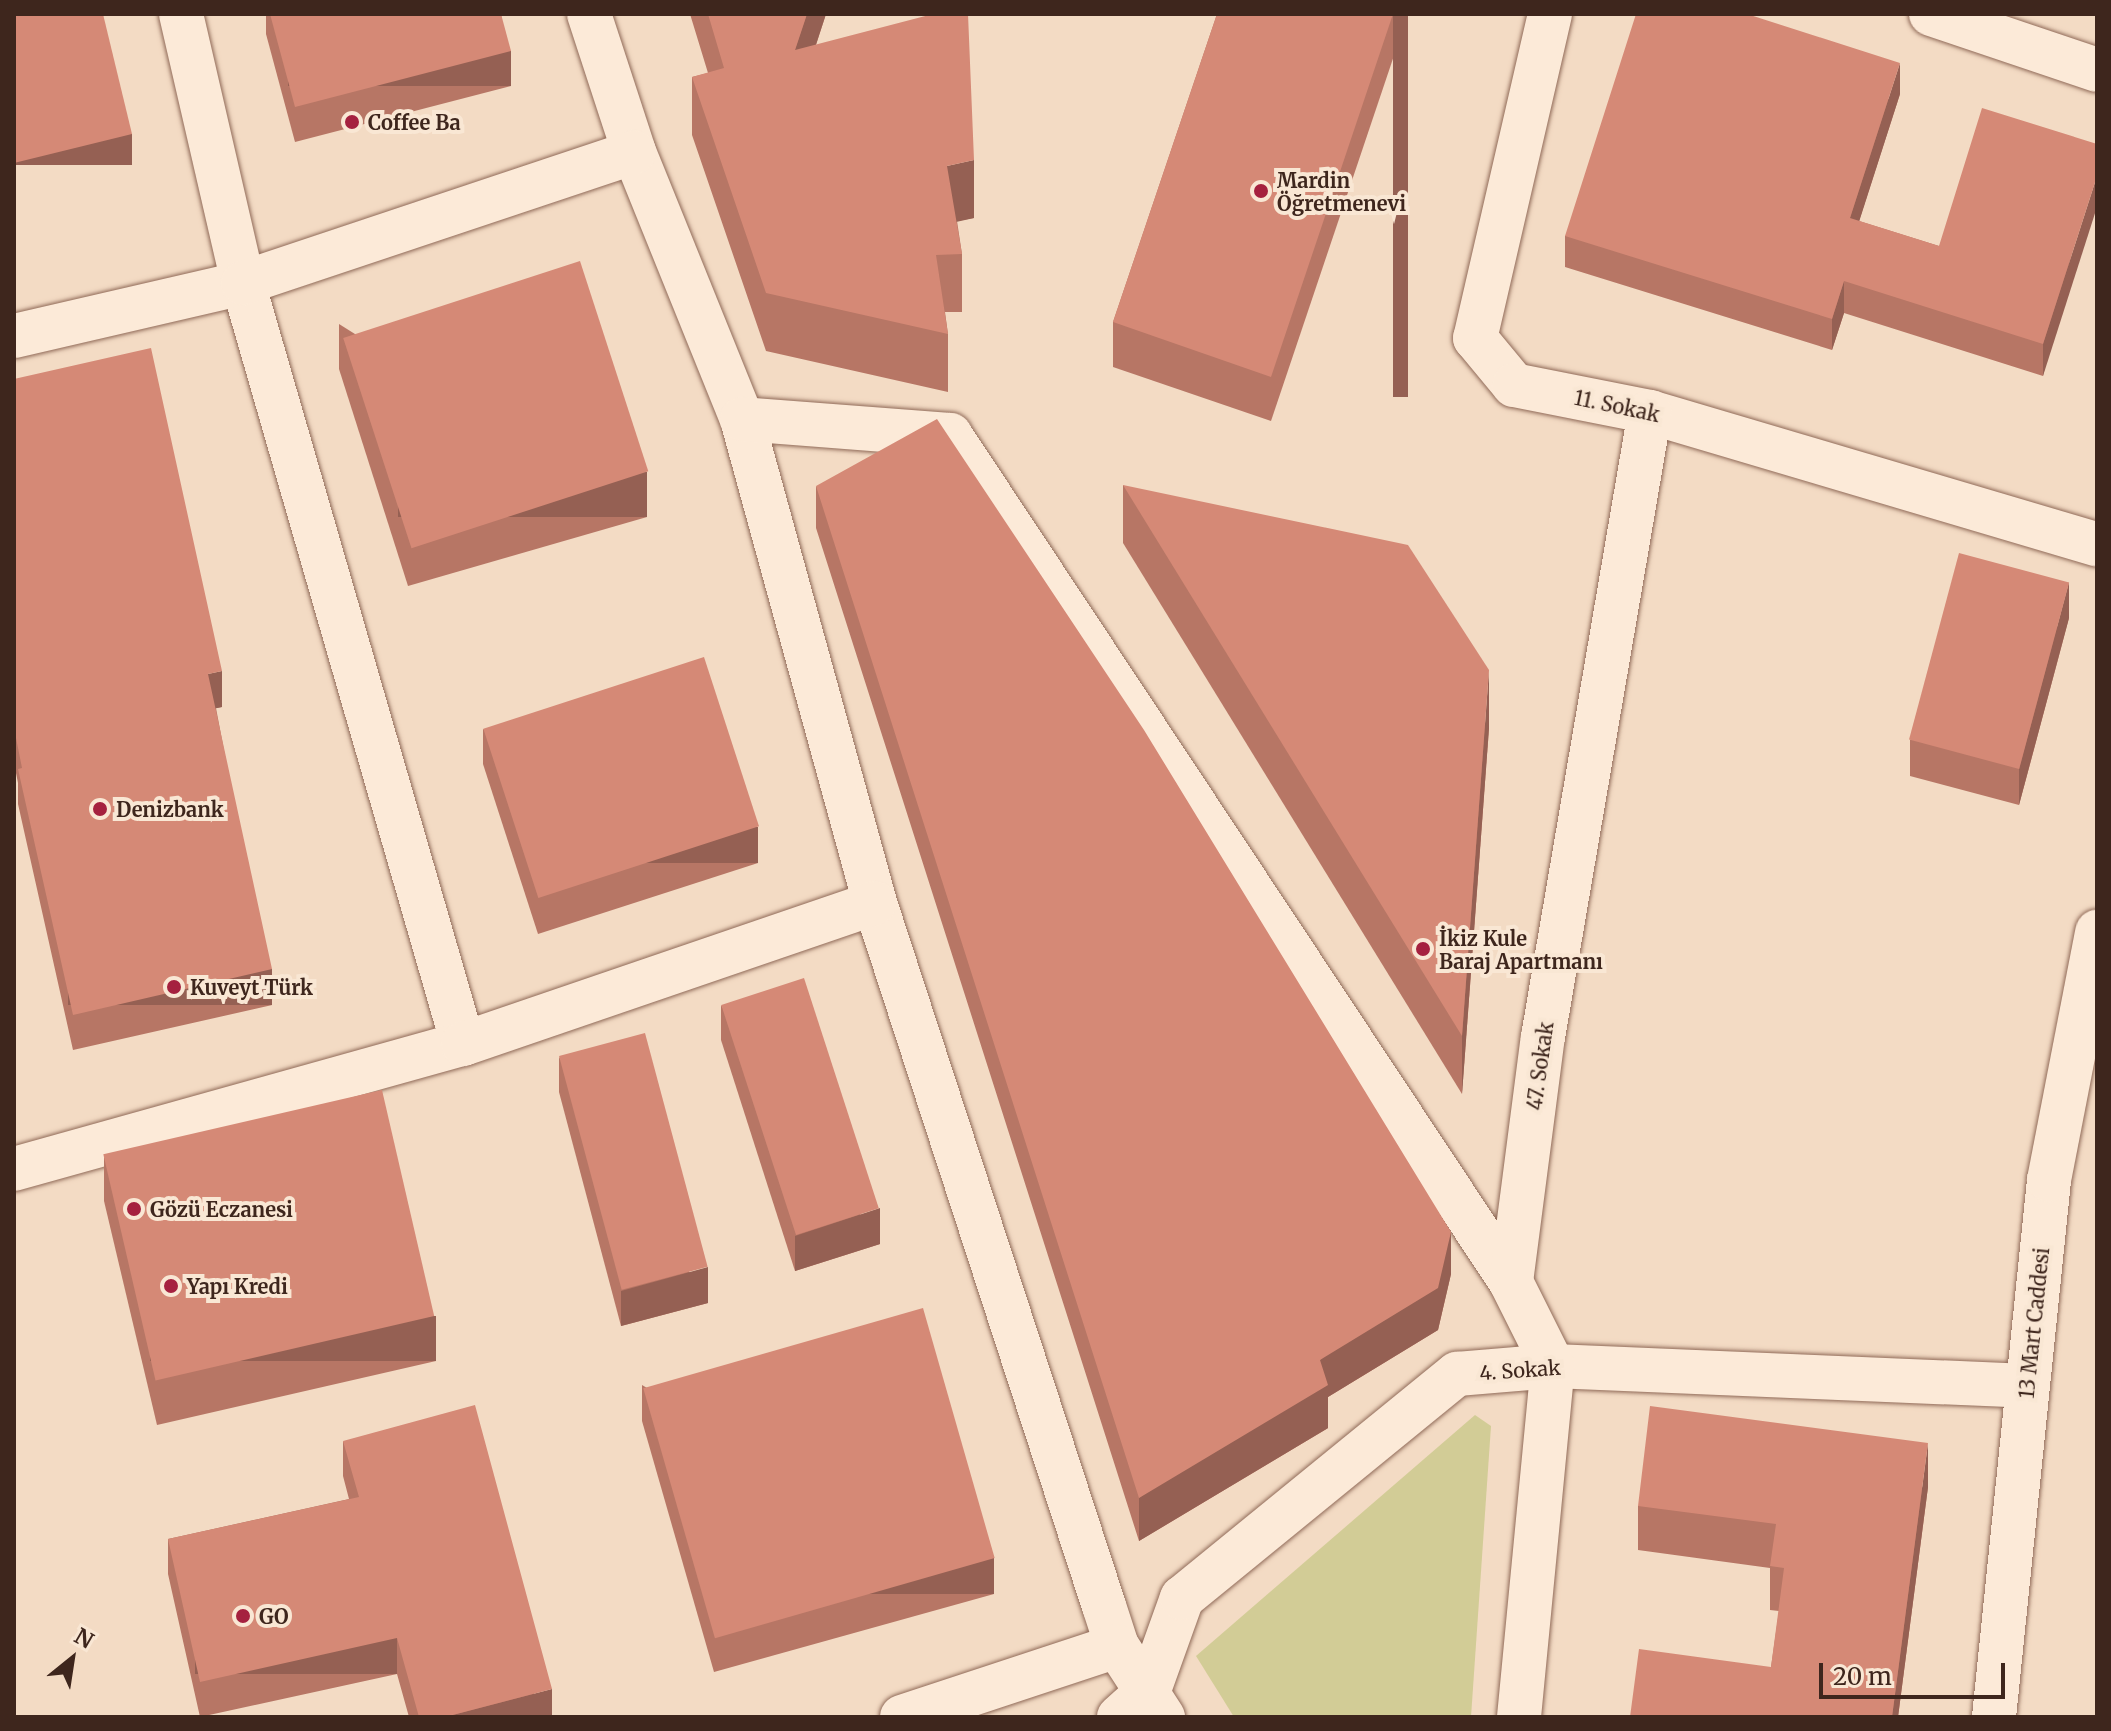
<!DOCTYPE html>
<meta charset="utf-8">
<style>
body{margin:0}
#map{position:relative;width:2111px;height:1731px;overflow:hidden;background:#f3dbc4;font-family:Merriweather,serif}
div>[style]{position:absolute}
.green>*{inset:0;background:#d2cc96}
.roads{filter:drop-shadow(0 0 2px #906a58) drop-shadow(0 0 2px #906a58)}
.minor>*{height:44px;margin:-22px;padding:0 22px;transform-origin:22px;border-radius:22px;background:#fcead8}
.wall>*{inset:0;background:#b77665}
.shaded-wall>*{inset:0;background:#956053;transform-origin:0 0}
.building>*{inset:0;background:#d58976;transform-origin:0 0}
.dots>*{width:22px;height:22px;translate:-50% -50%;box-sizing:border-box;border:4px solid #f9e7d4;border-radius:50%}
span{translate:-50% -50%;white-space:nowrap;text-align:center;line-height:1.15;-webkit-text-stroke:8px #f9e7d4;paint-order:stroke}
.poi-label{font-size:20px;color:#3e261d;font-weight:700}
.left{translate:0 -50%;text-align:left}
.street-label{font-size:20px;color:#3e261d}
.frame{position:absolute;inset:0;border:16px solid #3e261d;pointer-events:none}
.north{position:absolute;left:32px;top:1619px;width:80px;height:80px;-webkit-text-stroke:6px #f9e7d4;paint-order:stroke;rotate:30deg;font-size:22px;font-weight:700;line-height:32px;text-align:center;color:#3e261d}
.north::after{content:'';display:block;margin:auto;width:28px;height:36px;background:#3e261d;clip-path:polygon(50% 0,100% 100%,50% 72%,0 100%)}
.scale{position:absolute;left:1819px;top:1663px;width:186px;height:36px;box-sizing:border-box;border:4px solid #3e261d;border-top:0;padding-left:10px;font-size:24px;line-height:28px;white-space:nowrap;color:#3e261d;-webkit-text-stroke:6px #f9e7d4;paint-order:stroke}
</style>
<div id="map">
<div class="green">
<div style="clip-path:polygon(1475px 1415px,1491px 1426px,1471px 1717px,1234px 1717px,1196px 1656px)"></div>
</div>
<div class="roads">
<div class="minor">
<div style="left:181px;top:14px;width:276px;rotate:77deg"></div>
<div style="left:243px;top:283px;width:792px;rotate:73.88deg"></div>
<div style="left:589px;top:14px;width:145px;rotate:71.9deg"></div>
<div style="left:634px;top:152px;width:288px;rotate:68deg"></div>
<div style="left:742px;top:419px;width:502px;rotate:74.63deg"></div>
<div style="left:875px;top:903px;width:739px;rotate:71.96deg"></div>
<div style="left:1104px;top:1606px;width:42px;rotate:72deg"></div>
<div style="left:1117px;top:1646px;width:85px;rotate:57.1deg"></div>
<div style="left:1550px;top:14px;width:333px;rotate:103deg"></div>
<div style="left:1475px;top:338px;width:61px;rotate:50.3deg"></div>
<div style="left:1514px;top:385px;width:139px;rotate:11.2deg"></div>
<div style="left:1650px;top:412px;width:466px;rotate:16.5deg"></div>
<div style="left:1931px;top:14px;width:175px;rotate:18.6deg"></div>
<div style="left:14px;top:336px;width:235px;rotate:-13deg"></div>
<div style="left:243px;top:283px;width:412px;rotate:-18.5deg"></div>
<div style="left:742px;top:419px;width:209px;rotate:4.4deg"></div>
<div style="left:950px;top:435px;width:1016px;rotate:56.48deg"></div>
<div style="left:14px;top:1169px;width:466px;rotate:-15.6deg"></div>
<div style="left:463px;top:1044px;width:435px;rotate:-18.9deg"></div>
<div style="left:902px;top:1717px;width:226px;rotate:-18.3deg"></div>
<div style="left:1119px;top:1717px;width:40px;rotate:-42deg"></div>
<div style="left:1149px;top:1690px;width:98px;rotate:-70.3deg"></div>
<div style="left:1182px;top:1598px;width:355px;rotate:-39.2deg"></div>
<div style="left:1457px;top:1374px;width:96px;rotate:-4.8deg"></div>
<div style="left:1553px;top:1366px;width:475px;rotate:2.4deg"></div>
<div style="left:1519px;top:1717px;width:353px;rotate:-84.5deg"></div>
<div style="left:1553px;top:1366px;width:94px;rotate:-116.6deg"></div>
<div style="left:1511px;top:1282px;width:247px;rotate:-82.6deg"></div>
<div style="left:1543px;top:1037px;width:634px;rotate:-80.29deg"></div>
<div style="left:1994px;top:1717px;width:540px;rotate:-84.15deg"></div>
<div style="left:2049px;top:1180px;width:253px;rotate:-79deg"></div>
</div>
</div>
<div class="wall">
<div style="clip-path:polygon(266px 14px,501px 14px,511px 86px,295px 142px,266px 34px)"></div>
<div style="clip-path:polygon(690px 14px,826px 14px,816px 45px,974px 218px,957px 221px,962px 254px,962px 312px,945px 312px,948px 334px,948px 392px,766px 351px,692px 135px,692px 77px,708px 73px)"></div>
<div style="clip-path:polygon(1217px 14px,1408px 14px,1271px 421px,1113px 367px,1113px 322px)"></div>
<div style="clip-path:polygon(1900px 94px,1859px 221px,1939px 246px,2097px 144px,2043px 376px,1844px 313px,1832px 350px,1565px 267px,1565px 236px)"></div>
<div style="clip-path:polygon(339px 324px,647px 517px,408px 586px,339px 369px)"></div>
<div style="clip-path:polygon(14px 379px,222px 707px,216px 708px,272px 1005px,73px 1050px,18px 804px,18px 783px,14px 763px)"></div>
<div style="clip-path:polygon(1123px 485px,1489px 728px,1462px 1094px,1123px 543px)"></div>
<div style="clip-path:polygon(816px 486px,1451px 1274px,1438px 1330px,1328px 1397px,1328px 1428px,1139px 1541px,816px 528px)"></div>
<div style="clip-path:polygon(2069px 618px,2019px 805px,1910px 776px,1910px 740px)"></div>
<div style="clip-path:polygon(483px 729px,758px 863px,538px 934px,483px 764px)"></div>
<div style="clip-path:polygon(721px 1005px,880px 1244px,795px 1271px,721px 1040px)"></div>
<div style="clip-path:polygon(559px 1057px,708px 1303px,621px 1326px,559px 1092px)"></div>
<div style="clip-path:polygon(104px 1157px,436px 1361px,157px 1425px,104px 1201px)"></div>
<div style="clip-path:polygon(642px 1385px,994px 1594px,714px 1672px,642px 1421px)"></div>
<div style="clip-path:polygon(343px 1441px,552px 1717px,409px 1717px,397px 1674px,200px 1717px,168px 1574px,168px 1539px,349px 1499px,343px 1476px)"></div>
<div style="clip-path:polygon(1928px 1487px,1898px 1717px,1630px 1717px,1771px 1667px,1779px 1611px,1770px 1610px,1770px 1568px,1638px 1550px,1638px 1506px)"></div>
</div>
<div class="shaded-wall">
<div style="clip-path:polygon(807px 14px,826px 14px,795px 108px,795px 50px)"></div>
<div style="left:1393px;top:14px;width:15px;height:383px"></div>
<div style="left:511px;top:51px;width:35px;height:223px;rotate:90deg"></div>
<div style="clip-path:polygon(1900px 63px,1900px 94px,1850px 250px,1850px 218px)"></div>
<div style="left:132px;top:134px;width:31px;height:122px;rotate:90deg"></div>
<div style="clip-path:polygon(974px 160px,974px 218px,947px 224px,947px 166px)"></div>
<div style="clip-path:polygon(2097px 176px,2097px 207px,2043px 376px,2043px 344px)"></div>
<div style="clip-path:polygon(1844px 281px,1844px 313px,1832px 350px,1832px 319px)"></div>
<div style="left:647px;top:472px;width:45px;height:249px;rotate:90deg"></div>
<div style="clip-path:polygon(2069px 582px,2069px 618px,2019px 805px,2019px 769px)"></div>
<div style="clip-path:polygon(1489px 670px,1489px 728px,1462px 1094px,1462px 1036px)"></div>
<div style="clip-path:polygon(222px 671px,222px 707px,208px 710px,208px 674px)"></div>
<div style="left:758px;top:827px;width:36px;height:231px;rotate:90deg"></div>
<div style="left:272px;top:969px;width:36px;height:204px;rotate:90deg"></div>
<div style="clip-path:polygon(880px 1208px,880px 1244px,795px 1271px,795px 1236px)"></div>
<div style="clip-path:polygon(1451px 1232px,1451px 1274px,1438px 1330px,1328px 1397px,1328px 1428px,1139px 1541px,1139px 1498px,1320px 1360px)"></div>
<div style="clip-path:polygon(708px 1267px,708px 1303px,621px 1326px,621px 1291px)"></div>
<div style="left:436px;top:1316px;width:45px;height:286px;rotate:90deg"></div>
<div style="clip-path:polygon(1928px 1443px,1928px 1487px,1898px 1717px,1892px 1717px)"></div>
<div style="left:994px;top:1558px;width:36px;height:291px;rotate:90deg"></div>
<div style="left:397px;top:1638px;width:36px;height:202px;rotate:90deg"></div>
<div style="clip-path:polygon(552px 1689px,552px 1717px,445px 1717px)"></div>
</div>
<div class="building">
<div style="clip-path:polygon(14px 14px,103px 14px,132px 134px,14px 163px)"></div>
<div style="clip-path:polygon(270px 14px,501px 14px,511px 51px,295px 107px)"></div>
<div style="clip-path:polygon(708px 14px,807px 14px,795px 50px,933px 14px,968px 14px,974px 160px,947px 166px,962px 254px,936px 255px,948px 334px,766px 293px,692px 77px,724px 68px)"></div>
<div style="clip-path:polygon(1217px 14px,1393px 14px,1271px 377px,1113px 322px)"></div>
<div style="clip-path:polygon(1636px 14px,1747px 14px,1900px 63px,1850px 218px,1939px 246px,1982px 108px,2097px 144px,2097px 176px,2043px 344px,1844px 281px,1832px 319px,1565px 236px)"></div>
<div style="left:580px;top:261px;width:221px;height:249px;rotate:72deg"></div>
<div style="clip-path:polygon(151px 348px,222px 671px,208px 674px,272px 969px,73px 1015px,18px 769px,22px 768px,14px 728px,14px 379px)"></div>
<div style="clip-path:polygon(937px 419px,1144px 730px,1451px 1232px,1438px 1288px,1320px 1360px,1328px 1385px,1139px 1498px,816px 486px)"></div>
<div style="clip-path:polygon(1123px 485px,1408px 545px,1489px 670px,1462px 1036px)"></div>
<div style="left:1959px;top:553px;width:114px;height:193px;rotate:15deg"></div>
<div style="left:704px;top:657px;width:178px;height:232px;rotate:72deg"></div>
<div style="left:804px;top:978px;width:242px;height:87px;rotate:72deg"></div>
<div style="left:645px;top:1033px;width:242px;height:89px;rotate:75deg"></div>
<div style="left:382px;top:1090px;width:232px;height:286px;rotate:77deg"></div>
<div style="left:923px;top:1308px;width:260px;height:291px;rotate:74deg"></div>
<div style="clip-path:polygon(475px 1405px,552px 1689px,445px 1717px,419px 1717px,397px 1638px,200px 1682px,168px 1539px,359px 1497px,343px 1441px)"></div>
<div style="clip-path:polygon(1650px 1406px,1928px 1443px,1892px 1717px,1630px 1717px,1639px 1649px,1771px 1667px,1784px 1568px,1770px 1566px,1776px 1524px,1638px 1506px)"></div>
</div>
<div class="dots">
<div style="left:352px;top:122px;background:#a5213f"></div>
<div style="left:1261px;top:191px;background:#a5213f"></div>
<div style="left:100px;top:809px;background:#a5213f"></div>
<div style="left:1423px;top:949px;background:#a5213f"></div>
<div style="left:174px;top:987px;background:#a5213f"></div>
<div style="left:134px;top:1209px;background:#a5213f"></div>
<div style="left:171px;top:1286px;background:#a5213f"></div>
<div style="left:243px;top:1616px;background:#a5213f"></div>
</div>
<div class="poi-label">
<span class="left" style="left:368px;top:122px">Coffee Ba</span>
<span class="left" style="left:1277px;top:192px">Mardin<br>Öğretmenevi</span>
<span class="left" style="left:116px;top:809px">Denizbank</span>
<span class="left" style="left:1439px;top:950px">İkiz Kule<br>Baraj Apartmanı</span>
<span class="left" style="left:190px;top:987px">Kuveyt Türk</span>
<span class="left" style="left:150px;top:1209px">Gözü Eczanesi</span>
<span class="left" style="left:187px;top:1286px">Yapı Kredi</span>
<span class="left" style="left:259px;top:1616px">GO</span>
</div>
<div class="street-label">
<span style="left:1617px;top:406px;rotate:12deg">11. Sokak</span>
<span style="left:1540px;top:1066px;rotate:-82deg">47. Sokak</span>
<span style="left:2034px;top:1323px;rotate:-84deg">13 Mart Caddesi</span>
<span style="left:1520px;top:1370px;rotate:-4deg">4. Sokak</span>
</div>
<div class="frame"></div>
<div class="north">N</div>
<div class="scale">20 m</div>
</div>
